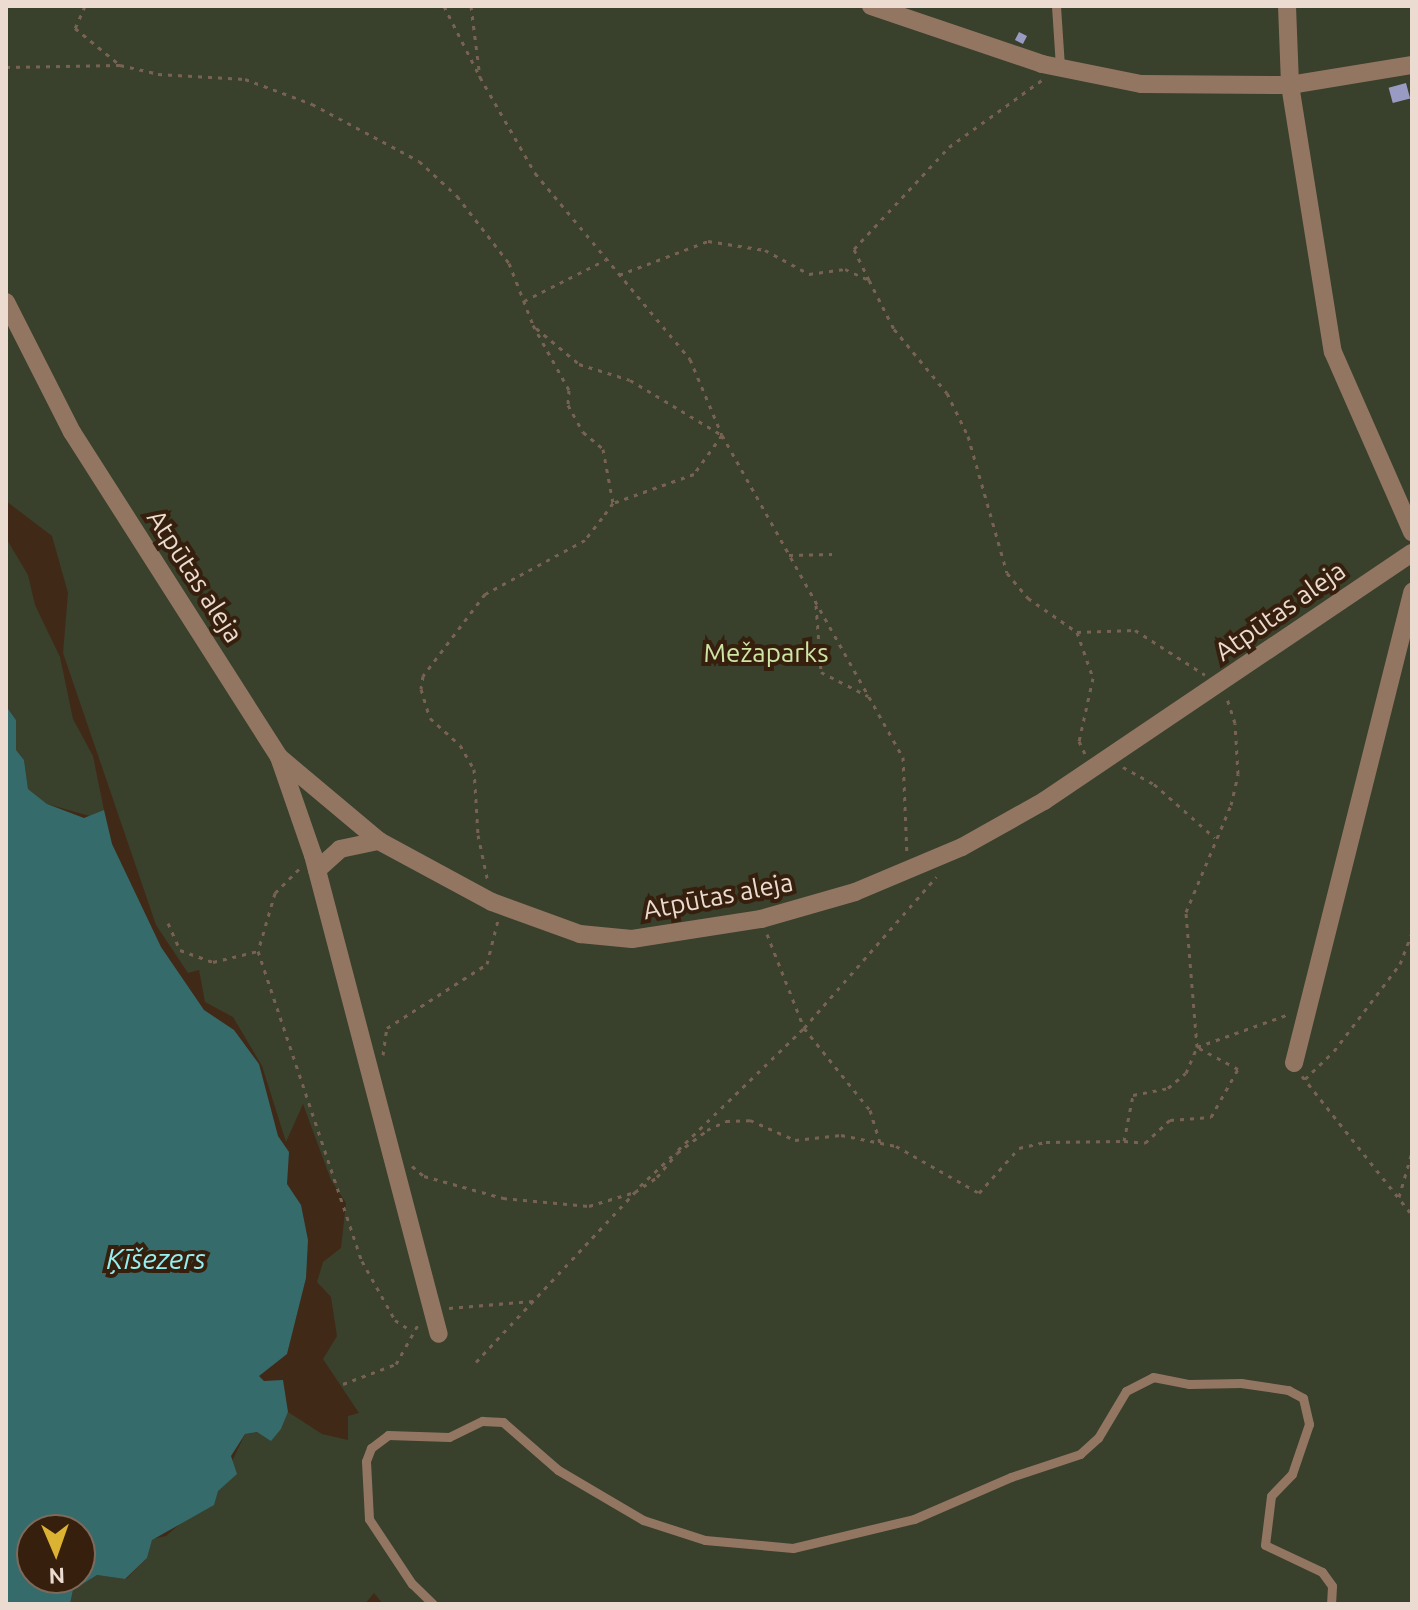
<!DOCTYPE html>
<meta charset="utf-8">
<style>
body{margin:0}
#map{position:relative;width:1418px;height:1610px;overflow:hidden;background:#412917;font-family:Ubuntu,sans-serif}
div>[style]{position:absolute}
.green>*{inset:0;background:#39402b}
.water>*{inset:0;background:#366b6c}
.building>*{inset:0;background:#999bc2;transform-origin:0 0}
.path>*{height:3px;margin-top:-1.5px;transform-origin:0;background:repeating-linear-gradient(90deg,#786253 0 4px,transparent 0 10px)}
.lane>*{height:9px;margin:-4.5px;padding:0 4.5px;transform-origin:4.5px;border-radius:4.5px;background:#927662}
.street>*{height:18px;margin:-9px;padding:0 9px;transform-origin:9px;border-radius:9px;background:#927662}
span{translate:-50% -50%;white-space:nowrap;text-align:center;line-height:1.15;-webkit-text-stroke:8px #361f0d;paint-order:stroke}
.street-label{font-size:26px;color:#ebdbd0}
.park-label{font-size:26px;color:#cee5a5}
.water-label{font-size:28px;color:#94eff0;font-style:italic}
.frame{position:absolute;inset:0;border:8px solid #ebdbd0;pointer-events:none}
.north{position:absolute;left:16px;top:1514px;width:80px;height:80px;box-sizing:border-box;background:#361f0d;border:2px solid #7e6a5b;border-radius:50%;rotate:178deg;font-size:22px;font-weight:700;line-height:32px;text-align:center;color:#ebdbd0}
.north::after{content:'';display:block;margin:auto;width:28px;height:36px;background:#dcb233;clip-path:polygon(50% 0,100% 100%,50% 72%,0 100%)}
</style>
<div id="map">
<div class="green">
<div style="clip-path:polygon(6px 6px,1412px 6px,1412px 1604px,383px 1604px,374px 1593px,365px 1604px,70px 1604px,73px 1590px,97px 1575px,126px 1579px,147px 1558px,152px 1539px,166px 1536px,218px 1491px,245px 1434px,281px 1429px,288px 1412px,322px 1434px,348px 1440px,348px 1416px,359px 1413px,323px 1359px,337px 1336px,331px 1297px,317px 1282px,323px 1262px,341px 1248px,346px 1203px,331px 1180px,303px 1104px,286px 1142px,262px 1066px,233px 1017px,205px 1002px,199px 970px,188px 973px,156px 925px,63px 653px,68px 593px,52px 536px,6px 501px)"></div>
<div style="clip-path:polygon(6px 538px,28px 575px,35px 605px,60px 657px,73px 719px,93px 756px,104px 810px,93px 817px,47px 804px,28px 789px,24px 760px,16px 750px,16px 720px,6px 706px)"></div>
</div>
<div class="water">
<div style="clip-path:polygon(evenodd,6px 706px,16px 720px,16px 750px,24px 760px,28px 789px,47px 804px,84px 818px,104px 810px,112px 844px,161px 947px,204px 1010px,234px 1030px,259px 1064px,278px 1136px,289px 1152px,287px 1184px,301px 1205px,308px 1240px,306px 1278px,287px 1354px,259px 1376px,264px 1381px,283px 1380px,288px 1412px,281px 1429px,271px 1441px,257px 1432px,245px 1434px,231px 1456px,237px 1474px,218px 1491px,214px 1505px,152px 1540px,147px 1558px,125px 1579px,97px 1575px,73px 1590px,70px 1604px,6px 1604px,6px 706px,32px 1530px,80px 1530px,80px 1578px,32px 1578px,32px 1530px)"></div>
</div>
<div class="building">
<div style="left:1019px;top:32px;width:9px;height:9px;rotate:27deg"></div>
<div style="left:1406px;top:83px;width:16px;height:18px;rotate:75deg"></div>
</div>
<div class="path">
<div style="left:85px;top:6px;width:24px;rotate:114deg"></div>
<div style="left:75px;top:28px;width:58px;rotate:39.4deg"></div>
<div style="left:120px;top:65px;width:39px;rotate:13deg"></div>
<div style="left:158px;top:74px;width:87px;rotate:3.3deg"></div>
<div style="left:245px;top:79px;width:72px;rotate:20.5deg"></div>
<div style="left:312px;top:104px;width:121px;rotate:28deg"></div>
<div style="left:419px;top:161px;width:52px;rotate:42.6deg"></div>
<div style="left:457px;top:196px;width:85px;rotate:52.2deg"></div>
<div style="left:509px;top:263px;width:66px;rotate:68.8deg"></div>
<div style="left:533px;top:325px;width:74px;rotate:61deg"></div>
<div style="left:569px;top:390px;width:15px;rotate:94deg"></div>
<div style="left:568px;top:405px;width:31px;rotate:61deg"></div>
<div style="left:583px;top:432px;width:26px;rotate:40deg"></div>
<div style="left:603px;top:449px;width:55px;rotate:79.5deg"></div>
<div style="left:613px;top:503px;width:19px;rotate:126deg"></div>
<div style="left:602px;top:518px;width:28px;rotate:128deg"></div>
<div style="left:585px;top:540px;width:114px;rotate:151.6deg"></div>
<div style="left:485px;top:594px;width:103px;rotate:127.1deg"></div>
<div style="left:423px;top:676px;width:13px;rotate:99deg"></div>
<div style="left:421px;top:689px;width:30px;rotate:73deg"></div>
<div style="left:430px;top:718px;width:40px;rotate:42deg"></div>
<div style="left:460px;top:745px;width:28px;rotate:60deg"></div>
<div style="left:474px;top:769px;width:66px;rotate:86.5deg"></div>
<div style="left:478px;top:835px;width:48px;rotate:78deg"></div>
<div style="left:444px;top:6px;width:75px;rotate:63.1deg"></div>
<div style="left:471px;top:6px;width:72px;rotate:82.8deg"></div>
<div style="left:480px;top:77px;width:111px;rotate:60.2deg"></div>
<div style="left:535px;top:173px;width:242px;rotate:50.2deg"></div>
<div style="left:690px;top:359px;width:82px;rotate:67.2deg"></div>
<div style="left:722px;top:435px;width:369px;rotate:60.7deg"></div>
<div style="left:903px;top:757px;width:98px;rotate:87.7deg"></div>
<div style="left:6px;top:67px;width:114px;rotate:-1deg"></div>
<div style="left:619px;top:275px;width:95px;rotate:-20.9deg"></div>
<div style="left:708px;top:241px;width:58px;rotate:9deg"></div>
<div style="left:765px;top:250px;width:50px;rotate:28.6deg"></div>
<div style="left:809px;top:274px;width:36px;rotate:-8deg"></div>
<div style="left:845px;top:269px;width:26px;rotate:25deg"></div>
<div style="left:869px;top:280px;width:55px;rotate:63deg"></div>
<div style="left:894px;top:329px;width:83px;rotate:50.4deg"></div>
<div style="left:947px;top:393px;width:48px;rotate:64deg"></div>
<div style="left:968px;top:436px;width:142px;rotate:74.1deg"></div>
<div style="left:1007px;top:573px;width:33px;rotate:50deg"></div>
<div style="left:1028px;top:598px;width:60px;rotate:34.8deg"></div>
<div style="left:1077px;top:632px;width:58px;rotate:-2deg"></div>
<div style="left:1135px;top:630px;width:83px;rotate:32.7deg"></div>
<div style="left:869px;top:280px;width:34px;rotate:-116deg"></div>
<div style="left:854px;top:249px;width:139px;rotate:-47deg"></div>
<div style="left:949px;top:147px;width:115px;rotate:-35.8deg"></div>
<div style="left:524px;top:301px;width:91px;rotate:-26.8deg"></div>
<div style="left:536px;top:328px;width:56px;rotate:39.9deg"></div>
<div style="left:579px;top:364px;width:53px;rotate:17.4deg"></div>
<div style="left:630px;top:380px;width:107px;rotate:30.9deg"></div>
<div style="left:722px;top:435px;width:48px;rotate:125.7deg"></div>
<div style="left:694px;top:474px;width:86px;rotate:160.3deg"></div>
<div style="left:789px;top:555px;width:43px;rotate:-1.3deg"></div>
<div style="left:816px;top:605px;width:67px;rotate:85.7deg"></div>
<div style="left:821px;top:672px;width:53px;rotate:27.1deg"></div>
<div style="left:1077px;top:632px;width:49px;rotate:70.8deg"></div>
<div style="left:1093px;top:678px;width:65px;rotate:102.5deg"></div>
<div style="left:1079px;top:741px;width:14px;rotate:65deg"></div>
<div style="left:1123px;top:767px;width:35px;rotate:29deg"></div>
<div style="left:1154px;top:784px;width:81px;rotate:41.5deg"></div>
<div style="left:299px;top:869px;width:34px;rotate:135deg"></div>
<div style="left:275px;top:893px;width:60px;rotate:106.3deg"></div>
<div style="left:258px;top:951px;width:327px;rotate:71.5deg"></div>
<div style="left:362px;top:1261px;width:68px;rotate:60.8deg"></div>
<div style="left:395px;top:1320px;width:20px;rotate:33deg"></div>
<div style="left:168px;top:923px;width:30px;rotate:66deg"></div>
<div style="left:180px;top:950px;width:35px;rotate:20deg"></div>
<div style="left:213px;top:962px;width:46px;rotate:-13.7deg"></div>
<div style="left:767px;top:934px;width:101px;rotate:68.5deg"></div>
<div style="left:804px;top:1028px;width:105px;rotate:51.2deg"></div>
<div style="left:870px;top:1110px;width:34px;rotate:73deg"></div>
<div style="left:383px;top:1055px;width:27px;rotate:-82deg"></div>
<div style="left:387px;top:1028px;width:119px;rotate:-32.6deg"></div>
<div style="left:487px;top:964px;width:45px;rotate:-76deg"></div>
<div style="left:1302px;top:1076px;width:177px;rotate:51.6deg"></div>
<div style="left:1305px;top:1079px;width:40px;rotate:-44deg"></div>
<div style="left:1334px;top:1051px;width:109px;rotate:-52.8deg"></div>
<div style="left:1400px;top:964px;width:33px;rotate:-69deg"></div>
<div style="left:1124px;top:1141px;width:21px;rotate:5deg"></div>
<div style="left:1145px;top:1143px;width:34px;rotate:-43deg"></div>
<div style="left:1170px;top:1120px;width:41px;rotate:-4.2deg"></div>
<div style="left:1211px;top:1117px;width:55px;rotate:-60.6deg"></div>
<div style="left:1238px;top:1069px;width:47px;rotate:-151.8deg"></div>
<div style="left:1197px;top:1047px;width:135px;rotate:-94.7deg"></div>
<div style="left:1186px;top:912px;width:116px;rotate:-67.2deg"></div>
<div style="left:1231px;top:805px;width:32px;rotate:-77deg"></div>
<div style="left:1238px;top:774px;width:51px;rotate:-93.4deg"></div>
<div style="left:1235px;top:723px;width:28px;rotate:-108deg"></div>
<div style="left:678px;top:1150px;width:175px;rotate:-44.1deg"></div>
<div style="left:804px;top:1028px;width:201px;rotate:-48.8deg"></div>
<div style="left:412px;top:1166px;width:16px;rotate:40deg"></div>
<div style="left:424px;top:1176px;width:82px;rotate:15.6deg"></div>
<div style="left:503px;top:1198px;width:86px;rotate:5.3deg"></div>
<div style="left:589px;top:1206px;width:48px;rotate:-16.9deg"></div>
<div style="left:635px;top:1192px;width:27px;rotate:-34deg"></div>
<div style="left:657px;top:1177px;width:31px;rotate:-50deg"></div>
<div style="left:677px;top:1153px;width:38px;rotate:-37deg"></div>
<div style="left:707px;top:1130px;width:21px;rotate:-25deg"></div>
<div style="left:726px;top:1121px;width:24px;rotate:-2deg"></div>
<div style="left:750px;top:1120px;width:49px;rotate:24deg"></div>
<div style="left:795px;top:1140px;width:46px;rotate:-6.2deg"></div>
<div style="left:841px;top:1135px;width:56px;rotate:11.3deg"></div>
<div style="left:896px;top:1146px;width:95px;rotate:29.5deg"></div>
<div style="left:979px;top:1193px;width:60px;rotate:-48.4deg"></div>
<div style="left:1019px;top:1148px;width:28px;rotate:-13deg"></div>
<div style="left:1046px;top:1142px;width:78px;rotate:-0.7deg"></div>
<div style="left:1124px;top:1141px;width:47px;rotate:-78.9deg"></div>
<div style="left:1133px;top:1095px;width:36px;rotate:-11deg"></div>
<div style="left:1168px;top:1088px;width:23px;rotate:-40deg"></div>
<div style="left:1186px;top:1073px;width:28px;rotate:-67deg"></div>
<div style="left:1197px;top:1047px;width:98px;rotate:-19.7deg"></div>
<div style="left:640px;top:1186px;width:44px;rotate:-43.2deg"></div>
<div style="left:1399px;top:1197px;width:47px;rotate:-73.9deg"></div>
<div style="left:449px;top:1308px;width:84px;rotate:-4.8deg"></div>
<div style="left:476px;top:1362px;width:233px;rotate:-46.9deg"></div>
<div style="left:343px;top:1384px;width:57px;rotate:-20.7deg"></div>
<div style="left:396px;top:1364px;width:47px;rotate:-60.7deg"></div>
</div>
<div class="lane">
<div style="left:1056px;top:6px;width:61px;rotate:86.2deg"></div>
<div style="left:433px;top:1604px;width:29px;rotate:-136deg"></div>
<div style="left:412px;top:1584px;width:78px;rotate:-123.5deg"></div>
<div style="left:369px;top:1519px;width:58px;rotate:-93deg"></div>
<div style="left:366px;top:1461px;width:14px;rotate:-69deg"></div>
<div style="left:371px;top:1448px;width:21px;rotate:-37deg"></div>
<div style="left:388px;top:1435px;width:61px;rotate:1.9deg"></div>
<div style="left:449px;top:1437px;width:37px;rotate:-26deg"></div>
<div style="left:482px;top:1421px;width:21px;rotate:3deg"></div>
<div style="left:503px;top:1422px;width:73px;rotate:41.1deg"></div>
<div style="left:558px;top:1470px;width:99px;rotate:30.5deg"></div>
<div style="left:643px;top:1520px;width:65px;rotate:17.9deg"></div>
<div style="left:705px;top:1540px;width:88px;rotate:5.2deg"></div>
<div style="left:793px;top:1548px;width:124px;rotate:-13.5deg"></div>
<div style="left:914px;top:1519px;width:106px;rotate:-23.4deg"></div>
<div style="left:1011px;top:1477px;width:73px;rotate:-18.4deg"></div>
<div style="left:1080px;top:1454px;width:24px;rotate:-42deg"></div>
<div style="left:1098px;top:1438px;width:55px;rotate:-59.2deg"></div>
<div style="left:1126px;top:1391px;width:30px;rotate:-27deg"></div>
<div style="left:1153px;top:1377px;width:37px;rotate:11deg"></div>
<div style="left:1189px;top:1384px;width:52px;rotate:-1.1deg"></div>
<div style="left:1241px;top:1383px;width:48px;rotate:8.5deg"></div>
<div style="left:1288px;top:1390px;width:17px;rotate:28deg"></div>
<div style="left:1303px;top:1398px;width:27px;rotate:77deg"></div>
<div style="left:1309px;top:1424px;width:53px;rotate:108.8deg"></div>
<div style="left:1292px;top:1474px;width:30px;rotate:134deg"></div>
<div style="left:1271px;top:1496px;width:49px;rotate:97deg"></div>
<div style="left:1265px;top:1545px;width:63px;rotate:25.3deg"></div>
<div style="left:1322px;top:1572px;width:17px;rotate:54deg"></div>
<div style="left:1332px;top:1586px;width:18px;rotate:93deg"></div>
</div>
<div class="street">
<div style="left:871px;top:6px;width:181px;rotate:18.7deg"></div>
<div style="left:1042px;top:64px;width:101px;rotate:11.4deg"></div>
<div style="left:1141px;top:84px;width:149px;rotate:0.4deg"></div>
<div style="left:1290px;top:85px;width:124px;rotate:-9.3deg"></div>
<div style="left:1287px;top:6px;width:79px;rotate:87.8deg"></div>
<div style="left:1290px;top:85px;width:270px;rotate:80.9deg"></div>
<div style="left:1333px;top:352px;width:197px;rotate:66.3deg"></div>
<div style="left:6px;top:302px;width:146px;rotate:63.1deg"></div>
<div style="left:72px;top:432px;width:385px;rotate:57.5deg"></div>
<div style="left:279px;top:757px;width:131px;rotate:40deg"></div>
<div style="left:379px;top:841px;width:128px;rotate:28.4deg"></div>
<div style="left:492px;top:902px;width:94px;rotate:20deg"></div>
<div style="left:580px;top:934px;width:52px;rotate:5.5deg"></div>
<div style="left:632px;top:939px;width:131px;rotate:-8.8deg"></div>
<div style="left:761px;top:919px;width:98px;rotate:-16deg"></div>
<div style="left:855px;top:892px;width:116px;rotate:-22.8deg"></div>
<div style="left:962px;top:847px;width:94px;rotate:-29.3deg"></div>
<div style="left:1044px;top:801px;width:444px;rotate:-34deg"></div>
<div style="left:279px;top:757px;width:104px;rotate:70.9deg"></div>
<div style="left:313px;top:855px;width:495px;rotate:75.3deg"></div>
<div style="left:317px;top:870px;width:31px;rotate:-42deg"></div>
<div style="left:340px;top:849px;width:40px;rotate:-12deg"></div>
<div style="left:1294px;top:1063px;width:486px;rotate:-75.9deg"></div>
</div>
<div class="street-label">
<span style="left:195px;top:576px;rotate:57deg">Atpūtas aleja</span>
<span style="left:1280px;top:611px;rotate:-35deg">Atpūtas aleja</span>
<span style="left:718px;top:896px;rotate:-11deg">Atpūtas aleja</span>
</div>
<div class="park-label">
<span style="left:766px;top:653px">Mežaparks</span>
</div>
<div class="water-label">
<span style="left:156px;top:1259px">Ķīšezers</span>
</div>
<div class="frame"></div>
<div class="north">N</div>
</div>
